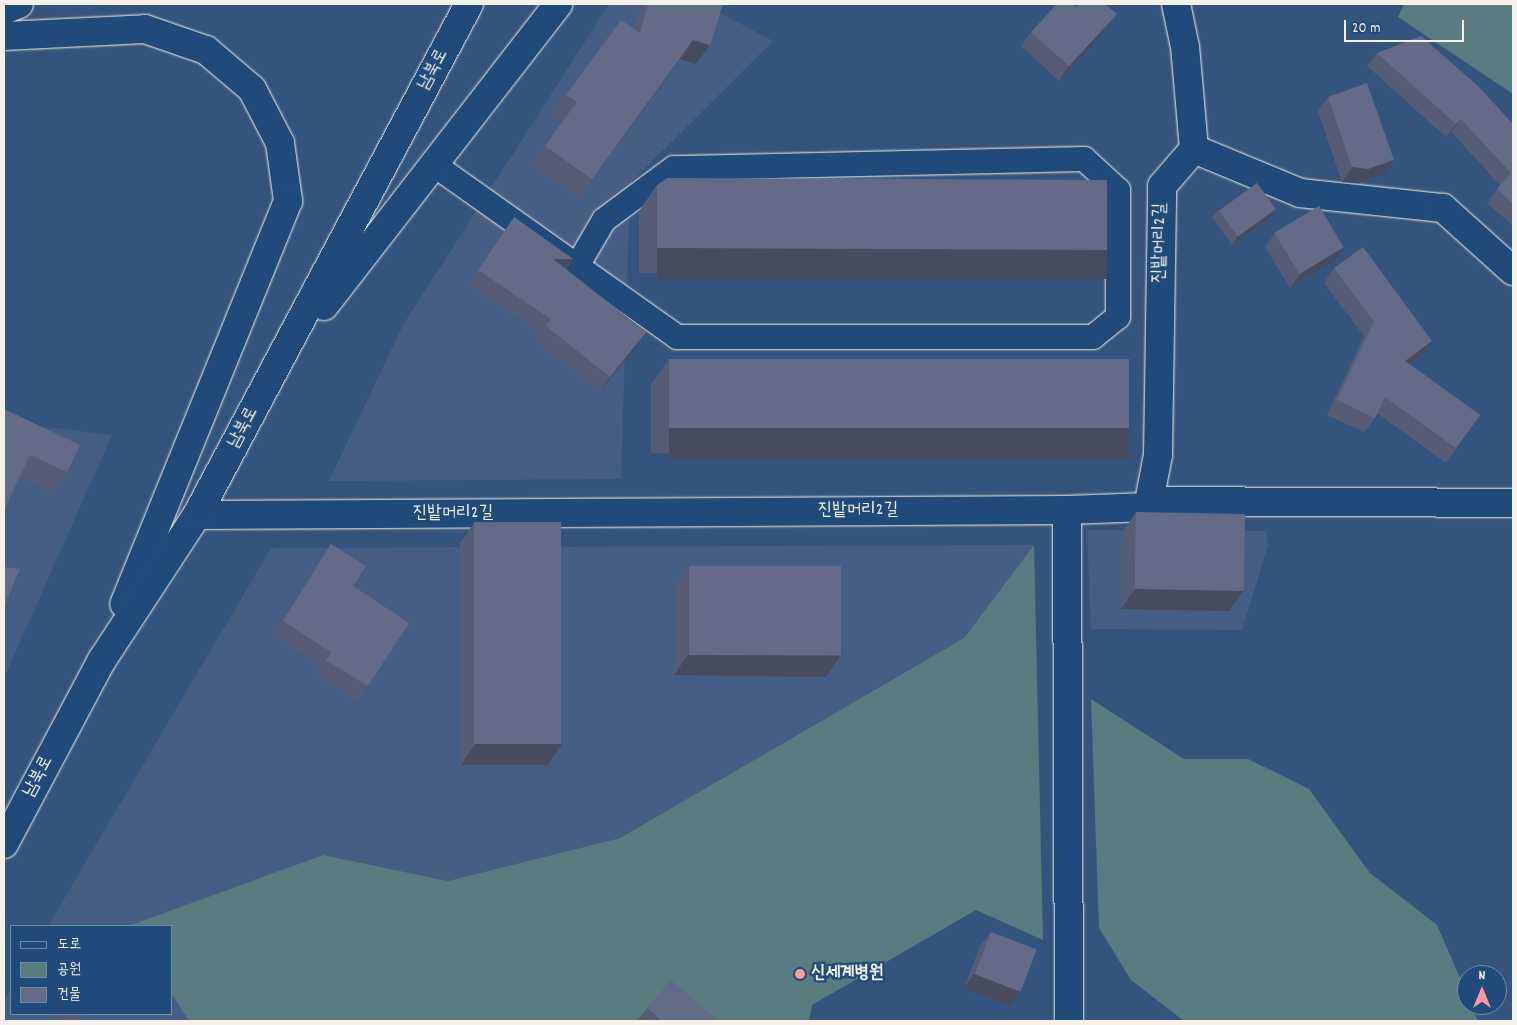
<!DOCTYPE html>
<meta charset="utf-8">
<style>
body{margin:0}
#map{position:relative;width:1517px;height:1025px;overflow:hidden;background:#34547e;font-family:Dekko,"Poor Story",sans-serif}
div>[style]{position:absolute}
.built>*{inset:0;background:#465e83}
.green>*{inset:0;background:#5a7b7f}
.roads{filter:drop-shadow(0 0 1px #f4f1e8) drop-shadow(0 0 1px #f4f1e8)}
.service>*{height:24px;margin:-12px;padding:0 12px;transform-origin:12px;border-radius:12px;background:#1f4a7a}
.minor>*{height:28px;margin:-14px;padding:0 14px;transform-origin:14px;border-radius:14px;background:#1f4a7a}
.secondary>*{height:28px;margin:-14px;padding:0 14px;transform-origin:14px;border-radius:14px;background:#1f4a7a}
.wall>*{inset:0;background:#565c76}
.shaded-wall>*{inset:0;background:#464b60;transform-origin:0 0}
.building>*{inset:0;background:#646b89;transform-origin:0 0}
.dots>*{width:14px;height:14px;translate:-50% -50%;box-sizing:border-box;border:2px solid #1f4a7a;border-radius:50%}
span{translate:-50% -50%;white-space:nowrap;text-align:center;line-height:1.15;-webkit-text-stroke:4.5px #1f4a7a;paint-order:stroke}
.street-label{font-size:18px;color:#f4f1e8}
.poi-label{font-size:18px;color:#f4f1e8;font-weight:700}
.left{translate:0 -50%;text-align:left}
.frame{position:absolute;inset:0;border:5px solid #f4f1e8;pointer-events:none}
.legend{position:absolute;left:10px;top:925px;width:162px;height:90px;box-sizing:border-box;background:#1f4a7a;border:1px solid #748da6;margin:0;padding:6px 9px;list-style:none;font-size:15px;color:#f4f1e8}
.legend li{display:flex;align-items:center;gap:10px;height:25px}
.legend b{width:25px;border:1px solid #748da6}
.north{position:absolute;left:1457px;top:965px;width:50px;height:50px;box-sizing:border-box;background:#1f4a7a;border:1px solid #748da6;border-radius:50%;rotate:0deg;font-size:14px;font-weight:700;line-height:20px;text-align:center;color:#f4f1e8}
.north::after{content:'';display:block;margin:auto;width:18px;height:22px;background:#ff9aa2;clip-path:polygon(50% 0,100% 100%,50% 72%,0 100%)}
.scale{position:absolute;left:1344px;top:20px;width:120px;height:22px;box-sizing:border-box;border:2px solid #f4f1e8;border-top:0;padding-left:6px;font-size:15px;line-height:18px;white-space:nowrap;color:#f4f1e8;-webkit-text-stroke:4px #1f4a7a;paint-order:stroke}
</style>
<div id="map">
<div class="built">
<div style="clip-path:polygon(609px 4px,703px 4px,773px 41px,630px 183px,621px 479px,329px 481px,403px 325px)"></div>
<div style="clip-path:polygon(4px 422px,112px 435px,4px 678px)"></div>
<div style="clip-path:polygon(1087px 530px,1266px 531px,1268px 545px,1242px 630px,1091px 629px)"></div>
<div style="clip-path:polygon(1034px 545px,964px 638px,620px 838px,448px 881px,323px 855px,128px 926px,48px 926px,271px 548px)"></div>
<div style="clip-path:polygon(11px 989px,11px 1014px,171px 1014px,171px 993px,189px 1021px,4px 1021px,4px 1001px)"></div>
</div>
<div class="green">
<div style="clip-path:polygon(1404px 4px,1513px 4px,1513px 94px,1398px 17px)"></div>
<div style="clip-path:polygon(1034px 545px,1043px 940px,976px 910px,812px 1005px,809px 1021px,189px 1021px,171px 993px,171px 926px,128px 926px,323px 855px,448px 881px,620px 838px,964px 638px)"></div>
<div style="clip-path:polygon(1091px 699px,1184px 759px,1248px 759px,1309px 789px,1370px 873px,1437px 925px,1467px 994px,1467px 1005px,1471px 1005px,1478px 1021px,1184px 1021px,1131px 980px,1099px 928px)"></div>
</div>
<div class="roads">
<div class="service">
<div style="left:433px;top:164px;width:299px;rotate:35.3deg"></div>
<div style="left:677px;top:337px;width:416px"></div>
<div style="left:1093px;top:337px;width:32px;rotate:-39deg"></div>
<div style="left:1118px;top:317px;width:127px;rotate:-90deg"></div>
<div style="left:1118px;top:190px;width:46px;rotate:-137.6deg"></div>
<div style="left:1084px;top:159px;width:410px;rotate:178.7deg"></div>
<div style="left:674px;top:168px;width:87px;rotate:143.4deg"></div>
<div style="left:604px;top:220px;width:53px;rotate:120.4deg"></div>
</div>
<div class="minor">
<div style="left:1194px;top:149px;width:115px;rotate:22.5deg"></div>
<div style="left:1300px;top:193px;width:144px;rotate:6deg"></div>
<div style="left:1443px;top:208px;width:94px;rotate:42deg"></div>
<div style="left:1149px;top:501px;width:364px;rotate:0.3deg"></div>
<div style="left:1067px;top:510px;width:511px;rotate:89.78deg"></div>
<div style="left:197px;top:515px;width:870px;rotate:-0.33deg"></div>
<div style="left:1067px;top:510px;width:81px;rotate:-2.1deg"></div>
<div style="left:1148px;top:507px;width:53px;rotate:-79.1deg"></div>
<div style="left:1158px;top:455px;width:269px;rotate:-89.1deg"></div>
<div style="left:1162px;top:186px;width:49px;rotate:-49.1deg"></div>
<div style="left:1194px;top:149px;width:102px;rotate:-95deg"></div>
<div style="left:1185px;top:47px;width:44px;rotate:-101.8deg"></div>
</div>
<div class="secondary">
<div style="left:4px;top:10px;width:16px;rotate:-22deg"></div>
<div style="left:4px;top:36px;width:141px;rotate:-2.8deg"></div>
<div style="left:145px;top:29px;width:65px;rotate:19deg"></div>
<div style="left:206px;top:50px;width:60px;rotate:40.3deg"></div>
<div style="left:252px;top:89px;width:61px;rotate:62.6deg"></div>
<div style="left:280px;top:143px;width:59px;rotate:82.1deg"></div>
<div style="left:288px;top:201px;width:435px;rotate:112.1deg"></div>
<div style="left:324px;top:306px;width:382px;rotate:-52.2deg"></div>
<div style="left:4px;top:844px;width:208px;rotate:-62deg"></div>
<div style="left:102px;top:660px;width:173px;rotate:-56.8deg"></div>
<div style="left:197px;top:515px;width:579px;rotate:-61.97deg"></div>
</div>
</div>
<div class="wall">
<div style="clip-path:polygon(641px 4px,723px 4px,696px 64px,680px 59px,579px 198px,532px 165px,563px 121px,552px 114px,566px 95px,633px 29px)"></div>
<div style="clip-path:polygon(1117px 14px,1106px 29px,1059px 81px,1021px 46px,1031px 32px)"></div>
<div style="clip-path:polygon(1377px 53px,1513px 124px,1513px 226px,1487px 203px,1500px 185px,1451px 132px,1446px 137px,1367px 66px)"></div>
<div style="clip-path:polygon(1328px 97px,1384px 174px,1358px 183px,1342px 182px,1318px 111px)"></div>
<div style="clip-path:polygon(657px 185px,1090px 275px,639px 273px,639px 211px)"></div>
<div style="clip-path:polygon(1276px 209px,1271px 217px,1232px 245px,1212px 217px,1218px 210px)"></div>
<div style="clip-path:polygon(514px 217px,573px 259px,566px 269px,646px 332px,636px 347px,600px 391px,536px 341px,541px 333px,468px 285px)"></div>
<div style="clip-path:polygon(1275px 233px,1334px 261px,1290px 288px,1265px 247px)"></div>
<div style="clip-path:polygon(1334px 268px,1422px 355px,1410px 364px,1480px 415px,1446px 463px,1377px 413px,1375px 418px,1364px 432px,1327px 415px,1364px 336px,1324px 283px)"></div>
<div style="clip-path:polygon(669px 359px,1129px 428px,1111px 453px,651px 453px,651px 384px)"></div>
<div style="clip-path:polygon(4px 409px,67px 472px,53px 491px,20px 476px)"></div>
<div style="clip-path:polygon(1136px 512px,1229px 611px,1121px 609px,1122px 533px)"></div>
<div style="clip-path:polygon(474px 523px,548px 765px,461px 765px,460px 543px)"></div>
<div style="clip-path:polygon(331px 544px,353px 586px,368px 686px,357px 701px,316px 674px,321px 666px,273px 635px,321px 559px)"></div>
<div style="clip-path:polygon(689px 566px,840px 656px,826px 677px,674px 675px,675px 586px)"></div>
<div style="clip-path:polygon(991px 932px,1020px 992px,1010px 1006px,964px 988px,980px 946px)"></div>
<div style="clip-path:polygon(647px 1008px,718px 1021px,637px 1021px)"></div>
<div style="clip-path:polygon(51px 1014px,85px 1014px,80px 1021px,63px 1021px)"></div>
</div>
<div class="shaded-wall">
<div style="clip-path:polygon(1117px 14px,1106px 29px,1059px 81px,1069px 66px)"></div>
<div style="clip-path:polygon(693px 40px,710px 45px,696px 64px,680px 59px,579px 198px)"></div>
<div style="clip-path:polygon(1461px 119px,1451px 132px,1446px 137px,1456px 124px)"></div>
<div style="clip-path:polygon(1394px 160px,1384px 174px,1358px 183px,1342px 182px,1352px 167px)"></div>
<div style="clip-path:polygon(1276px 209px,1271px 217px,1232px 245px,1237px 237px)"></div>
<div style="clip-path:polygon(1344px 247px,1334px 261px,1290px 288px,1300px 274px)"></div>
<div style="left:657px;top:248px;width:450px;height:31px"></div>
<div style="clip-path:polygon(553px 259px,573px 259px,563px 273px)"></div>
<div style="clip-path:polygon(646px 332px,636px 347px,600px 391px,610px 377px)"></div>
<div style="clip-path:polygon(1432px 341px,1422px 355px,1395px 375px,1405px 361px)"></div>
<div style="left:669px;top:428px;width:460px;height:31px"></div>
<div style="clip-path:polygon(1135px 589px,1244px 590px,1229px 611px,1121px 609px)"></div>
<div style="clip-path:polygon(688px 655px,840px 656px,826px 677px,674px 675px)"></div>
<div style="clip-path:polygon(475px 744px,562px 744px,548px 765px,461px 765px)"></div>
<div style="clip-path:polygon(974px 974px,1020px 992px,1010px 1006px,964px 988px)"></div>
</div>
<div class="building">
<div style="clip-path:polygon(648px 4px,723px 4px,710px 45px,693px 40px,592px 179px,545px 146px,577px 102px,566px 95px,621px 20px,640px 33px)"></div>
<div style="clip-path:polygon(1057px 4px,1072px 4px,1076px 7px,1079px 4px,1105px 4px,1117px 14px,1069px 66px,1031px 32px)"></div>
<div style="clip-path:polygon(1421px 36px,1478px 86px,1513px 124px,1513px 204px,1497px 189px,1511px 173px,1461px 119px,1456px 124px,1377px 53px)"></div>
<div style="clip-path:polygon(1367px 83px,1394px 160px,1368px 169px,1352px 167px,1328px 97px)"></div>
<div style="clip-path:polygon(667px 178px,1107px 180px,1107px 250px,657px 248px,657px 185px)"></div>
<div style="left:1257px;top:183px;width:32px;height:47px;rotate:54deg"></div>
<div style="left:1319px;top:206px;width:48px;height:52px;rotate:59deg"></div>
<div style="clip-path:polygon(514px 217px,573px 259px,553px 259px,646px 332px,610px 377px,546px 326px,551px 319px,478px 270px)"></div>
<div style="clip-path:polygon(1363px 247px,1432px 341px,1405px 361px,1480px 415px,1456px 448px,1385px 397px,1375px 418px,1337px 400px,1374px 322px,1334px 268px)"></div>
<div style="left:669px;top:359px;width:460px;height:69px"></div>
<div style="clip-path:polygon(4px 409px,80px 445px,67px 472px,30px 455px,4px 510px)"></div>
<div style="left:1136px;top:512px;width:109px;height:77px;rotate:1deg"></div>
<div style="left:561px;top:522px;width:222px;height:87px;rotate:90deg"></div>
<div style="clip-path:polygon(331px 544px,366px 566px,353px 586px,409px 623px,368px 686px,326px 660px,331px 652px,283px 621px)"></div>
<div style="left:689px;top:566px;width:152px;height:89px"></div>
<div style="clip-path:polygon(4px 567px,20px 569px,4px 606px)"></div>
<div style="left:991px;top:932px;width:49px;height:45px;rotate:21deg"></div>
<div style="clip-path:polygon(671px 980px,718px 1021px,662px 1021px,647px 1008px)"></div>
</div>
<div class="dots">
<div style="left:800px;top:974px;background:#ff9aa2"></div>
</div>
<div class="street-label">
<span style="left:434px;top:70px;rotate:-62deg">남북로</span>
<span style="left:1161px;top:243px;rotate:-89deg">진밭머리2길</span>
<span style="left:244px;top:428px;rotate:-62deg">남북로</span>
<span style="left:858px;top:511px">진밭머리2길</span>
<span style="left:453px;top:514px">진밭머리2길</span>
<span style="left:39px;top:777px;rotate:-62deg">남북로</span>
</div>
<div class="poi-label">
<span class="left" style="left:811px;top:974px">신세계병원</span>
</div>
<div class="frame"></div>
<ul class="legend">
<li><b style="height:6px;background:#1f4a7a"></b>도로</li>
<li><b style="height:14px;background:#5a7b7f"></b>공원</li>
<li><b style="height:14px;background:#646b89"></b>건물</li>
</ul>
<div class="north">N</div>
<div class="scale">20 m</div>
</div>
